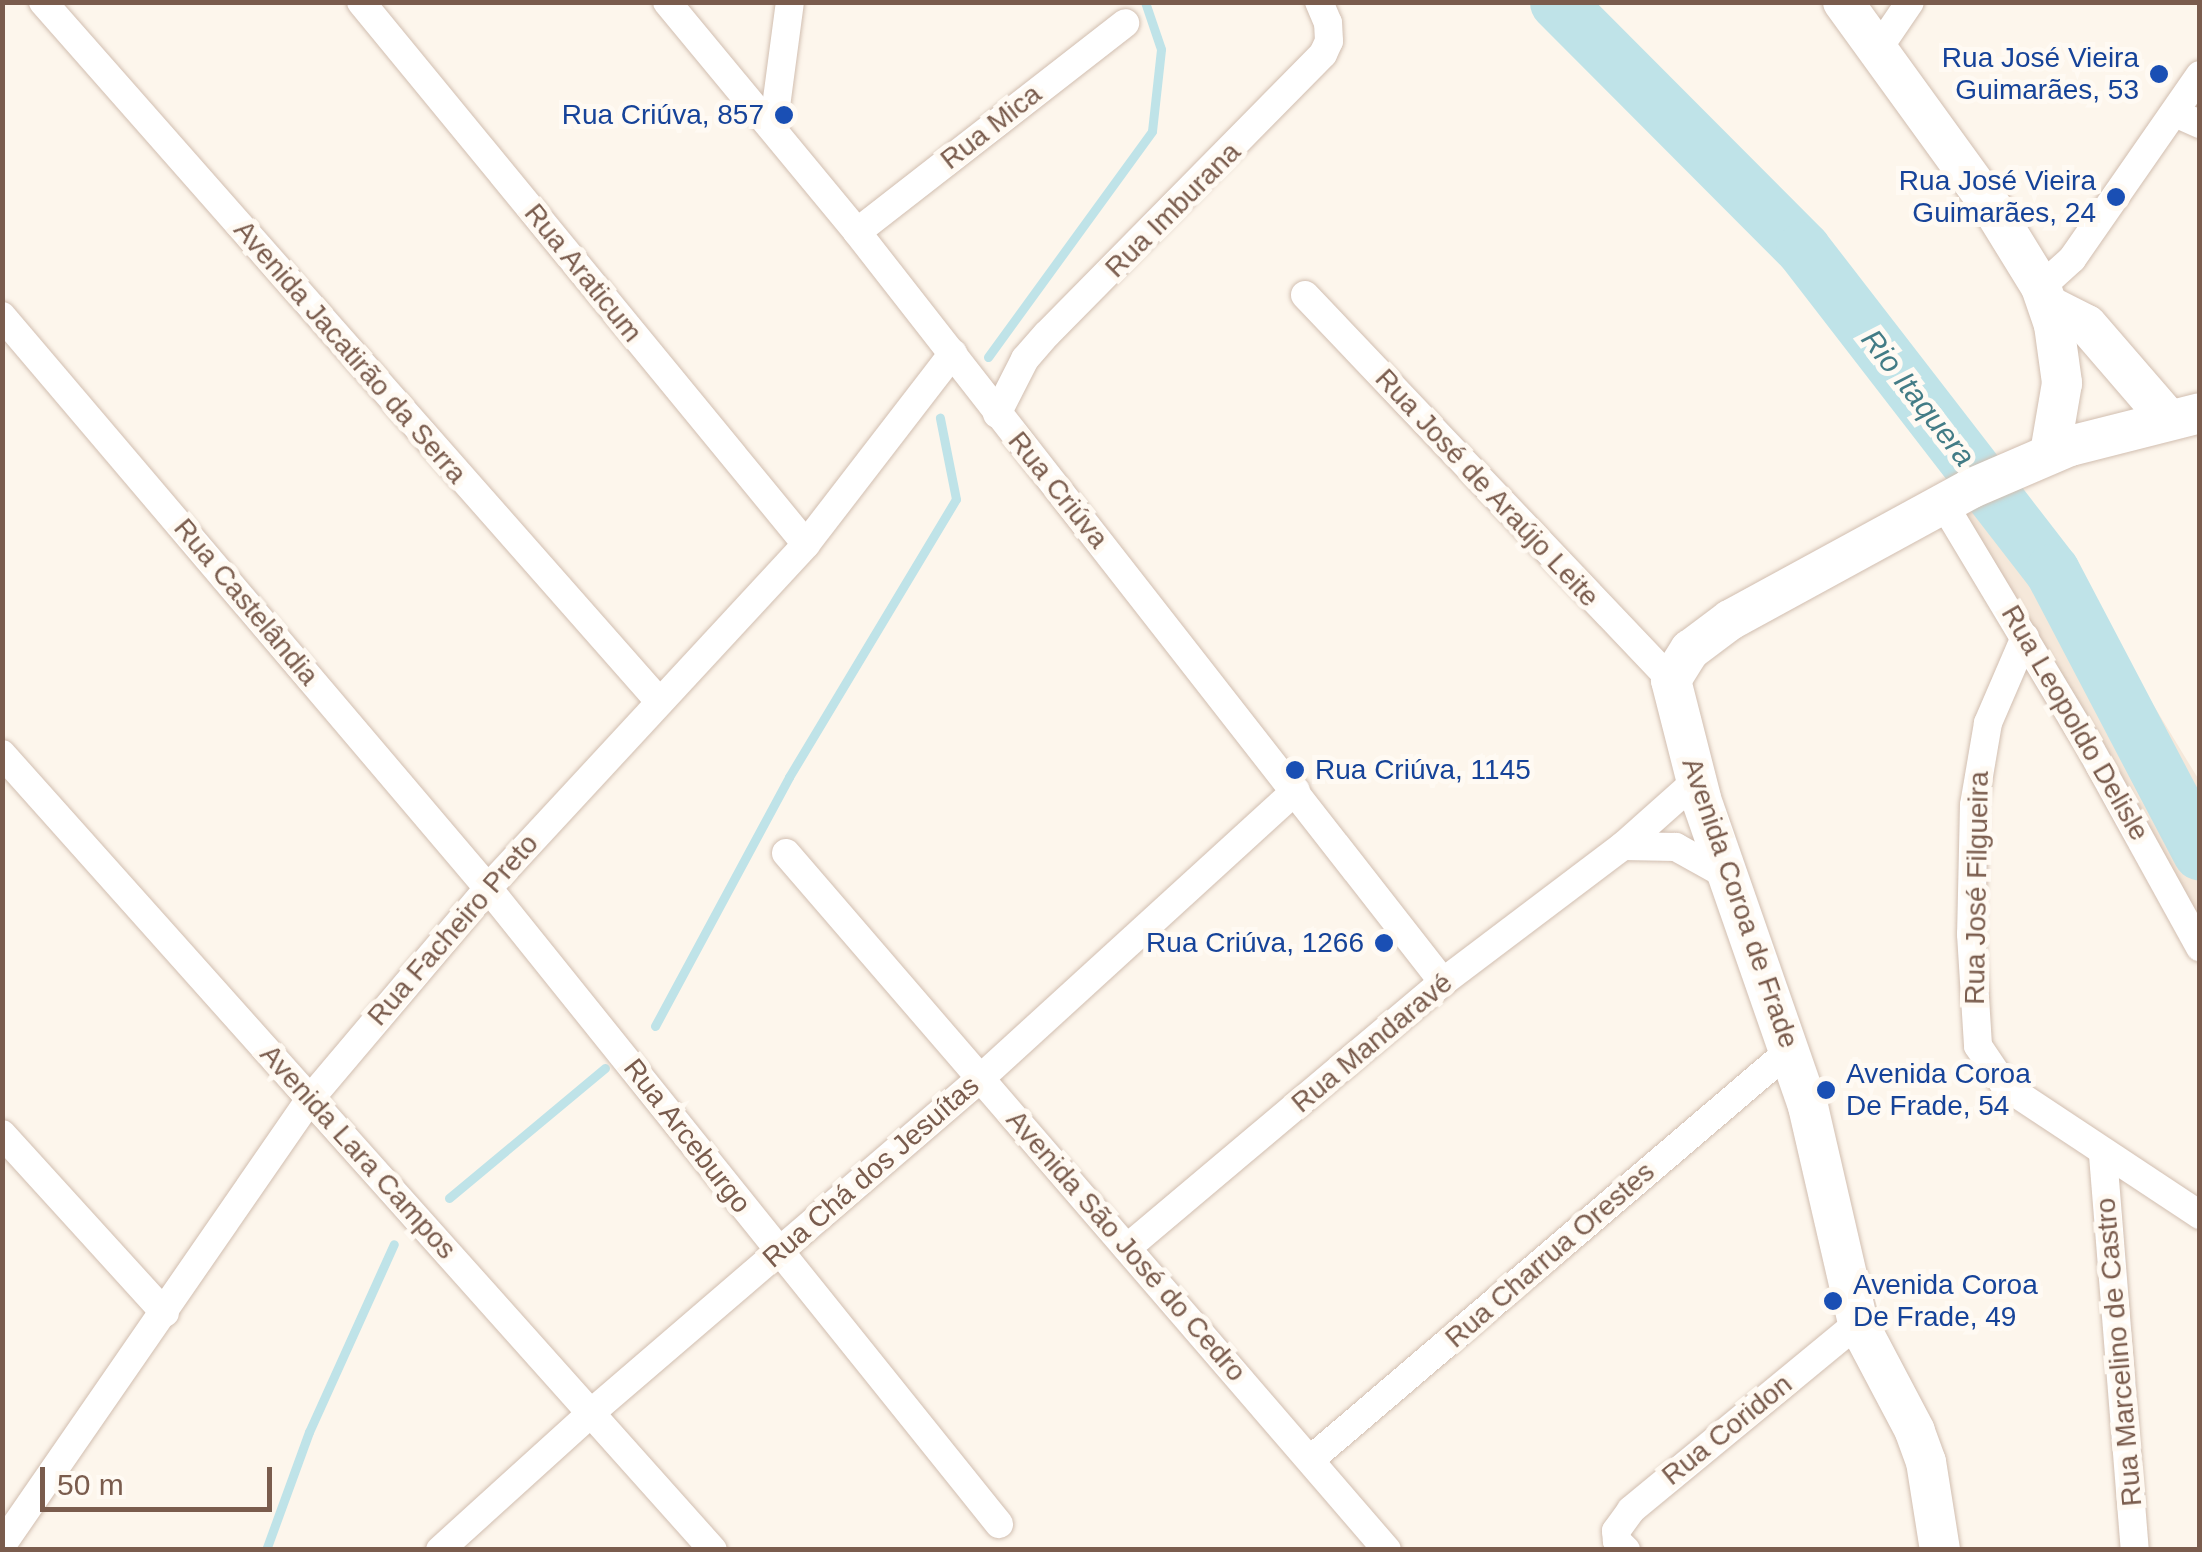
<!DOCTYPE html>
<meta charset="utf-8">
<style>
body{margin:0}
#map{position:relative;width:2202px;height:1552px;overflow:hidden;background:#fdf6ec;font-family:Arial,sans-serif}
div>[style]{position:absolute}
.residential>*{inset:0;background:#f5e8da}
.stream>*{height:9px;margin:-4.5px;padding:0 4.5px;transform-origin:4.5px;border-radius:4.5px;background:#bfe3e8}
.river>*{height:55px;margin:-27.5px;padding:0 27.5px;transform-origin:27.5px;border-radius:27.5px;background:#bfe3e8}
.roads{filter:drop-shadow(0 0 2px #d1beb0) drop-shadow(0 0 2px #d1beb0)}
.street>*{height:28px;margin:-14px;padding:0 14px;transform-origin:14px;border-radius:14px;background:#fff}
.secondary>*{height:40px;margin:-20px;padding:0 20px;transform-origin:20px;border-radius:20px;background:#fff}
.dots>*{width:28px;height:28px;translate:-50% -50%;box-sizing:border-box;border:5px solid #fffaf3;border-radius:50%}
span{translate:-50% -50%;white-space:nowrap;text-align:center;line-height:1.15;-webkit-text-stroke:10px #fffaf3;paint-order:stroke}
.transit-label{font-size:28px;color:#164399}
.right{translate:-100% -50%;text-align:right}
.left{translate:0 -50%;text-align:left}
.street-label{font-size:28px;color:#7a5c4d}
.water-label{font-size:30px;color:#437c86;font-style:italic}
.frame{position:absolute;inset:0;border:5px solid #7a5c4d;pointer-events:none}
.scale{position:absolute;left:40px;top:1467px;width:232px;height:45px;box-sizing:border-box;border:5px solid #7a5c4d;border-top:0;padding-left:12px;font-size:30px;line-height:35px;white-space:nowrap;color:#7a5c4d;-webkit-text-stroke:8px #fffaf3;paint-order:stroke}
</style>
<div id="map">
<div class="residential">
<div style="clip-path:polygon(2006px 463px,2199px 780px,2199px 928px,1950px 489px)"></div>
</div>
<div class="stream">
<div style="left:988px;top:357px;width:279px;rotate:-54deg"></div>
<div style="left:1152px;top:131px;width:82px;rotate:-83.7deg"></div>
<div style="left:1161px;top:49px;width:50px;rotate:-108.8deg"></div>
<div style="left:655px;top:1026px;width:283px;rotate:-61.7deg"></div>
<div style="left:789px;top:777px;width:324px;rotate:-59deg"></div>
<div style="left:956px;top:499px;width:83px;rotate:-101.2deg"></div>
<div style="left:449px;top:1198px;width:203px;rotate:-39.8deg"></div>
<div style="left:266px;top:1550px;width:126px;rotate:-70deg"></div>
<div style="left:309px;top:1432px;width:206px;rotate:-65.7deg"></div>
</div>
<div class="river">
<div style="left:1557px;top:2px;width:349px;rotate:45.1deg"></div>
<div style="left:1803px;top:249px;width:407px;rotate:52.3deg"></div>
<div style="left:2052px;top:571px;width:318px;rotate:62.3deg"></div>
</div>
<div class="roads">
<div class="street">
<div style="left:43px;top:2px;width:930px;rotate:48.62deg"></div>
<div style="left:361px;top:2px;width:701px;rotate:50.61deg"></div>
<div style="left:667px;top:2px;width:298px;rotate:50.4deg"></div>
<div style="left:857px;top:232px;width:952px;rotate:52deg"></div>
<div style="left:1876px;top:52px;width:60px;rotate:-55.8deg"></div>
<div style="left:2175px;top:113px;width:27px;rotate:24deg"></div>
<div style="left:773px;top:129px;width:128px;rotate:-82.4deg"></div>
<div style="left:857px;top:232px;width:340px;rotate:-37.9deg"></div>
<div style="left:2041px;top:287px;width:42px;rotate:-42.1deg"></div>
<div style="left:2072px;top:259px;width:224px;rotate:-55.2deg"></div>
<div style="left:1305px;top:295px;width:531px;rotate:46.45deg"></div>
<div style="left:2px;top:316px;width:751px;rotate:49.65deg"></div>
<div style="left:488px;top:888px;width:816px;rotate:51.22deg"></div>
<div style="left:997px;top:414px;width:62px;rotate:-63deg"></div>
<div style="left:1025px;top:359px;width:33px;rotate:-49deg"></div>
<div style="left:1047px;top:334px;width:393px;rotate:-45.4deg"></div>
<div style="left:1323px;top:54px;width:14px;rotate:-65deg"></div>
<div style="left:1329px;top:41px;width:18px;rotate:-93deg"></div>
<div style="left:1328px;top:23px;width:23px;rotate:-113deg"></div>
<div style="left:1943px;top:503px;width:275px;rotate:59deg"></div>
<div style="left:2085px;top:739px;width:238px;rotate:61.1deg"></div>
<div style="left:2025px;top:637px;width:94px;rotate:113.3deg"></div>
<div style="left:1988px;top:723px;width:83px;rotate:99.7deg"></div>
<div style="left:1974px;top:805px;width:129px;rotate:91.3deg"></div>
<div style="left:1971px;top:934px;width:112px;rotate:86.4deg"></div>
<div style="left:1978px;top:1046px;width:48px;rotate:56deg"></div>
<div style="left:2005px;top:1086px;width:234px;rotate:33.5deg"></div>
<div style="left:2px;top:754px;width:1067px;rotate:48.23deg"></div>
<div style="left:1623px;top:846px;width:53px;rotate:1.1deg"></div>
<div style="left:1676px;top:847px;width:57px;rotate:29.2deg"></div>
<div style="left:786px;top:853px;width:920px;rotate:49.23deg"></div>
<div style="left:2px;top:1134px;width:242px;rotate:47.7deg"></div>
<div style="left:2103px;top:1155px;width:396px;rotate:85.4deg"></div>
<div style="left:1127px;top:1248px;width:413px;rotate:-40.1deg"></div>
<div style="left:1443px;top:982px;width:226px;rotate:-37.1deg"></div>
<div style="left:1623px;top:846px;width:98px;rotate:-41.7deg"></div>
<div style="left:1310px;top:1460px;width:631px;rotate:-40.5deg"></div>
<div style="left:2px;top:1545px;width:542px;rotate:-55.37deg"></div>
<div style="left:310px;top:1099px;width:276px;rotate:-49.8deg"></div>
<div style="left:488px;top:888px;width:468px;rotate:-47.2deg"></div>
<div style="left:806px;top:544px;width:241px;rotate:-52.4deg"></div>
<div style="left:440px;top:1550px;width:205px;rotate:-42.2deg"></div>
<div style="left:592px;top:1412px;width:514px;rotate:-40.66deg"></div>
<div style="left:982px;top:1077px;width:425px;rotate:-42.4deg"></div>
<div style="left:1626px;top:1550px;width:13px;rotate:-135deg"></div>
<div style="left:1617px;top:1541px;width:10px;rotate:-96deg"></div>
<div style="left:1616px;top:1531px;width:26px;rotate:-54deg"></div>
<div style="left:1631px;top:1510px;width:294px;rotate:-39.5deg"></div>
</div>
<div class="secondary">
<div style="left:1843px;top:2px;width:256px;rotate:54.1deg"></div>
<div style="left:1993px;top:209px;width:92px;rotate:58.4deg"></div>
<div style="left:2041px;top:287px;width:40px;rotate:71.1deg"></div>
<div style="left:2054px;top:325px;width:59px;rotate:82.1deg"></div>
<div style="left:2062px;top:383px;width:71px;rotate:99.7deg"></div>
<div style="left:2049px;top:306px;width:42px;rotate:26.6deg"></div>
<div style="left:2087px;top:325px;width:124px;rotate:49.2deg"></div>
<div style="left:1940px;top:1550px;width:89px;rotate:-99deg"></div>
<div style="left:1926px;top:1462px;width:33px;rotate:-110deg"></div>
<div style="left:1915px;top:1431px;width:122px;rotate:-117.8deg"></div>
<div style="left:1858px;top:1323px;width:223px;rotate:-103deg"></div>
<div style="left:1808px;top:1106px;width:326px;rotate:-109.2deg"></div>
<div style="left:1701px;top:798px;width:122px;rotate:-104.3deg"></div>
<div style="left:1671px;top:680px;width:36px;rotate:-58deg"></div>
<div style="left:1690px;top:650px;width:50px;rotate:-36.9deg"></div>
<div style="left:1730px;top:620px;width:273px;rotate:-28.6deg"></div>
<div style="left:1970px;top:489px;width:109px;rotate:-23.3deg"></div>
<div style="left:2070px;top:446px;width:134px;rotate:-14.2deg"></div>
</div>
</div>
<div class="dots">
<div style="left:2159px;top:74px;background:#1a4fb4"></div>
<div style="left:784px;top:115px;background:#1a4fb4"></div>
<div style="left:2116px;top:197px;background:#1a4fb4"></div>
<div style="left:1295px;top:770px;background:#1a4fb4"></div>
<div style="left:1384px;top:943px;background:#1a4fb4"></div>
<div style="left:1826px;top:1090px;background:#1a4fb4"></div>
<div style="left:1833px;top:1301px;background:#1a4fb4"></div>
</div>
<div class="transit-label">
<span class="right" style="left:2139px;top:74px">Rua José Vieira<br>Guimarães, 53</span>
<span class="right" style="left:764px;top:115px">Rua Criúva, 857</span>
<span class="right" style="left:2096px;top:197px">Rua José Vieira<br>Guimarães, 24</span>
<span class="left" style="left:1315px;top:770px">Rua Criúva, 1145</span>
<span class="right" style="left:1364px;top:943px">Rua Criúva, 1266</span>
<span class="left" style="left:1846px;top:1090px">Avenida Coroa<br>De Frade, 54</span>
<span class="left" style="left:1853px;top:1301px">Avenida Coroa<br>De Frade, 49</span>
</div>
<div class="street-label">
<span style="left:991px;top:127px;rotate:-38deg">Rua Mica</span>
<span style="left:1173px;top:210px;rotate:-45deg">Rua Imburana</span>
<span style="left:583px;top:273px;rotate:51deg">Rua Araticum</span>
<span style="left:350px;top:352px;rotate:49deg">Avenida Jacatirão da Serra</span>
<span style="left:1487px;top:488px;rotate:47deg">Rua José de Araújo Leite</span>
<span style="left:1058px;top:490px;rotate:51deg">Rua Criúva</span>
<span style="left:246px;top:602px;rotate:50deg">Rua Castelândia</span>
<span style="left:2075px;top:723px;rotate:60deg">Rua Leopoldo Delisle</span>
<span style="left:1977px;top:888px;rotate:-89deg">Rua José Filgueira</span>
<span style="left:1740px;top:903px;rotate:71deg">Avenida Coroa de Frade</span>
<span style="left:453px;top:930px;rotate:-49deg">Rua Facheiro Preto</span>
<span style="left:1372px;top:1043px;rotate:-40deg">Rua Mandaravé</span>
<span style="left:687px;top:1136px;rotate:52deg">Rua Arceburgo</span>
<span style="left:358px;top:1152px;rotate:48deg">Avenida Lara Campos</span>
<span style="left:871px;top:1172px;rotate:-41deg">Rua Chá dos Jesuítas</span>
<span style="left:1126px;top:1246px;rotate:49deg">Avenida São José do Cedro</span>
<span style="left:1550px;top:1255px;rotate:-41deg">Rua Charrua Orestes</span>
<span style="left:2119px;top:1352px;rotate:-95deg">Rua Marcelino de Castro</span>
<span style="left:1727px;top:1430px;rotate:-39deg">Rua Coridon</span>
</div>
<div class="water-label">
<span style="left:1918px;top:398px;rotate:52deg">Rio Itaquera</span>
</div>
<div class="frame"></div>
<div class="scale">50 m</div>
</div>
